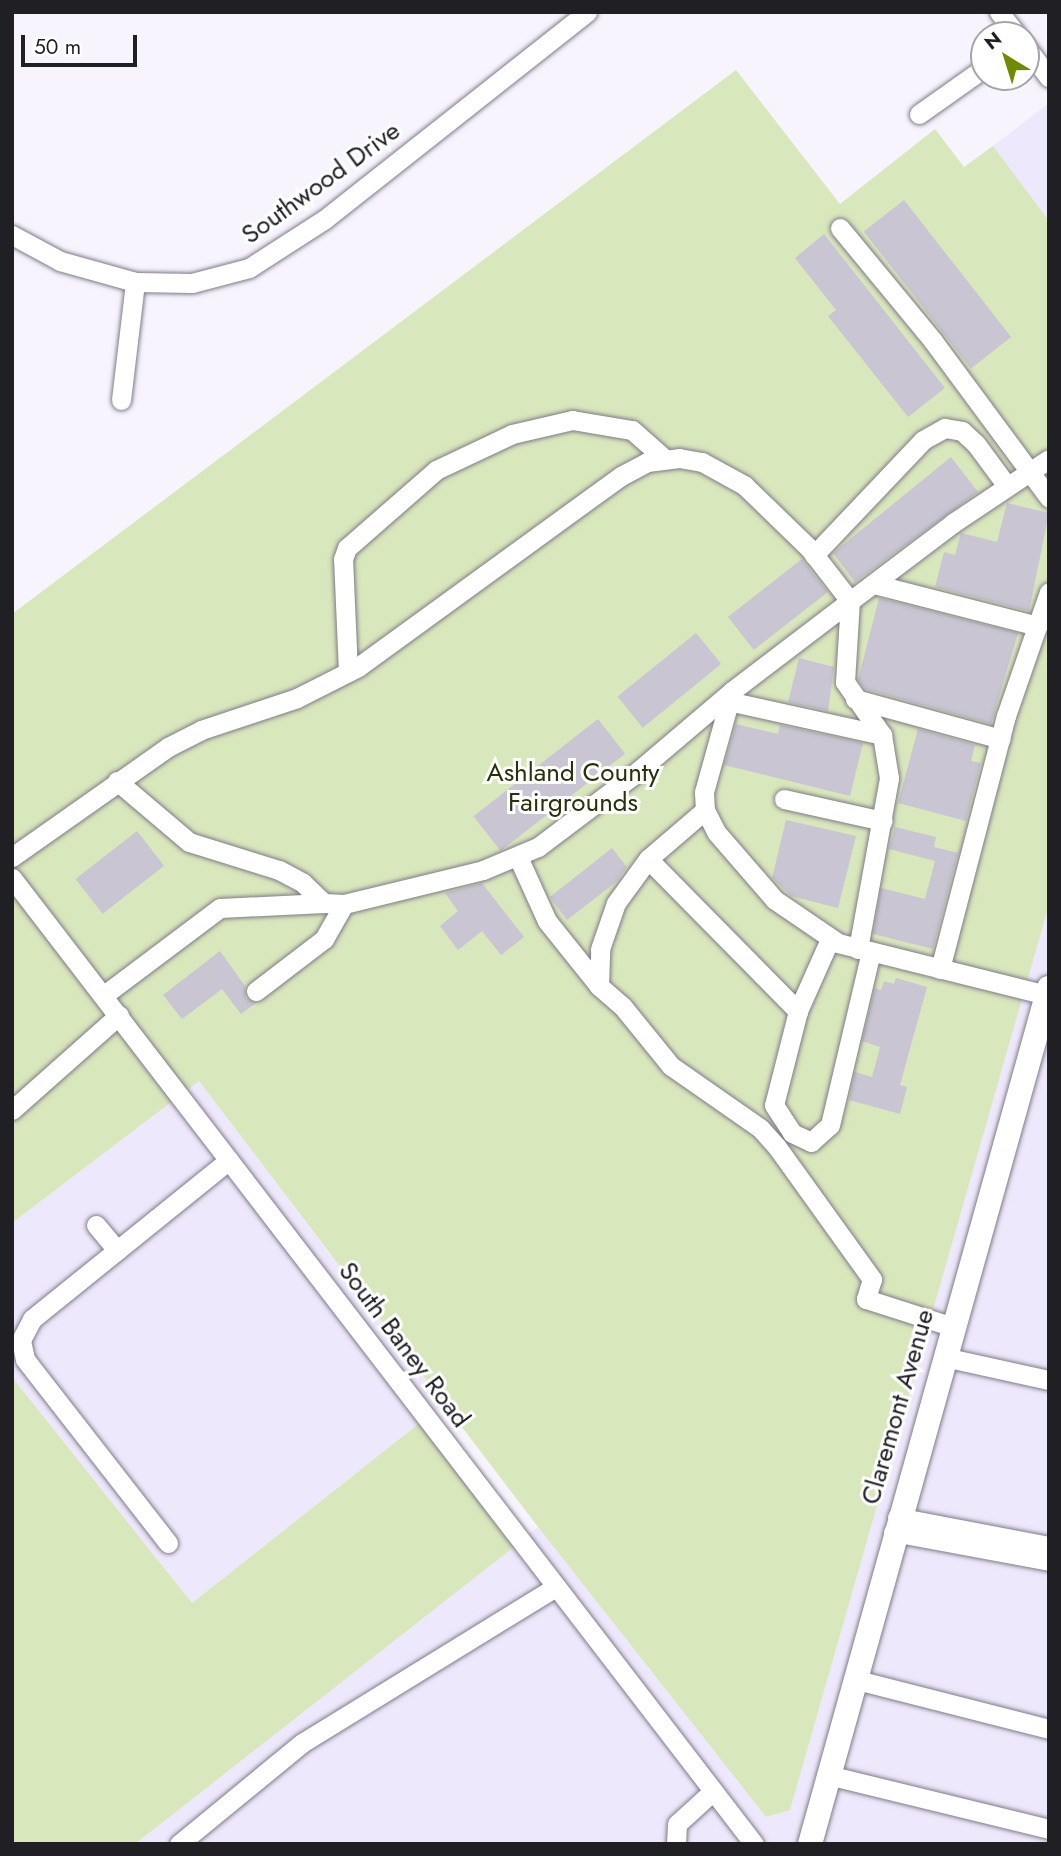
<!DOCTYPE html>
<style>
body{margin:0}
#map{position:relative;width:1061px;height:1856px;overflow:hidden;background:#f7f4fe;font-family:Jost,sans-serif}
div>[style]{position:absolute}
.built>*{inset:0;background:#eee8fc}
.green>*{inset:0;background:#d9e7bc}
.building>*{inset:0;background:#c9c5d2;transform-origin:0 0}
.roads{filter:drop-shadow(0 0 2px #807c88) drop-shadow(0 0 2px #807c88)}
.minor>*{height:19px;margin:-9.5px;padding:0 9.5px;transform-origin:9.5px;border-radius:9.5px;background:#fff}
.major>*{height:24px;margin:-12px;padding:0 12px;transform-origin:12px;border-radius:12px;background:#fff}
span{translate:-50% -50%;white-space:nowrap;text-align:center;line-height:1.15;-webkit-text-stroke:6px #fff;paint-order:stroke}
.street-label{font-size:26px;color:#201f24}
.park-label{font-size:26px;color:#283209}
.frame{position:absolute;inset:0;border:14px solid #201f24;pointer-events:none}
.north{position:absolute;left:970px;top:21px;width:70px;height:70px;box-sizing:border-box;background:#fff;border:2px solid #a6a5a7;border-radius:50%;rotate:322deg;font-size:19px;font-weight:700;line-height:28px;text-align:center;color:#201f24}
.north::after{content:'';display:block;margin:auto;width:24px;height:32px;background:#718b00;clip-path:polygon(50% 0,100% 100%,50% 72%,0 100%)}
.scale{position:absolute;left:21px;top:35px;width:116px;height:32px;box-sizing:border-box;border:4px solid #201f24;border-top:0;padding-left:9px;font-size:21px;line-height:24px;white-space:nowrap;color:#201f24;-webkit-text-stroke:5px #fff;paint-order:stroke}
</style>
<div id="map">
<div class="built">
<div style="clip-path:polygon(1049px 103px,1049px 221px,1047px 222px,993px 146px)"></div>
<div style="clip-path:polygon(1049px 905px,1049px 1844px,135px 1844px,538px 1527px,766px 1817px,790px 1810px)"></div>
<div style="clip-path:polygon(199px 1081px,444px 1404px,192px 1603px,12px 1377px,12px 1223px)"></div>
</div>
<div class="green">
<div style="clip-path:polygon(736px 70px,840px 204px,935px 129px,964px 167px,993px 146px,1049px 221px,1049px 905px,790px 1810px,766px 1817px,538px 1527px,199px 1081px,12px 1223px,12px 614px)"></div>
<div style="clip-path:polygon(12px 1377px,192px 1603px,421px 1422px,515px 1546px,135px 1844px,12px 1844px)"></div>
</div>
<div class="building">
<div style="left:904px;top:200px;width:174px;height:51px;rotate:52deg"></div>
<div style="clip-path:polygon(824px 234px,945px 388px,908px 417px,828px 316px,836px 310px,795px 258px)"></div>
<div style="clip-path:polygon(951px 457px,978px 492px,855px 582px,833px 553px)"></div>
<div style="clip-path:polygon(1007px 503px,1049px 513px,1029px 611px,935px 587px,944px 552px,955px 555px,961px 533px,997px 542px)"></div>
<div style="left:802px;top:559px;width:42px;height:94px;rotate:52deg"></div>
<div style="clip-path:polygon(879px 598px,1018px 633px,991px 724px,865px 689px,858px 680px)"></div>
<div style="left:696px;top:633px;width:40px;height:101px;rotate:51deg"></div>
<div style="clip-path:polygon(799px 658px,834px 667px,828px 711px,788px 702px)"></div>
<div style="left:598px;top:719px;width:44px;height:158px;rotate:52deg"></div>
<div style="clip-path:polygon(736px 724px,778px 734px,780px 725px,863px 743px,850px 796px,724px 765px)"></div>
<div style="clip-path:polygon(918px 729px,975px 745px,971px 761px,981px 763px,966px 821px,898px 803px)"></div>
<div style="clip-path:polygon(786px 820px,856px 836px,838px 908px,791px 896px,772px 878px)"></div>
<div style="clip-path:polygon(895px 827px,936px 837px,934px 847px,958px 853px,933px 949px,873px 934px,881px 888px,925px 899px,935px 861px,889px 849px)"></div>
<div style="left:137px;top:831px;width:44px;height:78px;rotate:52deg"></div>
<div style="clip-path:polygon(612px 848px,627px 867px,616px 882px,567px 920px,550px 897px)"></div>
<div style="clip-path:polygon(482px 883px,524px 937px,501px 955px,482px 931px,458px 950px,440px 926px,458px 911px,445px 893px)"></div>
<div style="clip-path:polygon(220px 951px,245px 986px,246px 998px,256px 1003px,241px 1014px,222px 989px,182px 1019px,163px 995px)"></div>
<div style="clip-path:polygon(896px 978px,927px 987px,900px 1085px,907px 1087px,900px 1114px,849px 1100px,855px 1072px,872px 1077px,880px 1047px,862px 1041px,875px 988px,881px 990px,884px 981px,894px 984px)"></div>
</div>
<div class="roads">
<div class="minor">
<div style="left:999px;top:12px;width:29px;rotate:52deg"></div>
<div style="left:1026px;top:47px;width:38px;rotate:53deg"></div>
<div style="left:919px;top:114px;width:80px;rotate:-35.3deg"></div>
<div style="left:840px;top:228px;width:146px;rotate:50.5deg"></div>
<div style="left:933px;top:341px;width:195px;rotate:53.5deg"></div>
<div style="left:12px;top:235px;width:55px;rotate:28.4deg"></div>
<div style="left:60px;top:261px;width:78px;rotate:15.6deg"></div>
<div style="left:135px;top:282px;width:57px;rotate:1deg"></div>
<div style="left:192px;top:283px;width:59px;rotate:-14.7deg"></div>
<div style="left:249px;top:268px;width:90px;rotate:-32.8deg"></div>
<div style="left:325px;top:219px;width:334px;rotate:-38.3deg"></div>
<div style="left:121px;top:400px;width:119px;rotate:-83.2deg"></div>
<div style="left:814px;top:555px;width:158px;rotate:-46.5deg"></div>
<div style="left:923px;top:440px;width:25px;rotate:-29deg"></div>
<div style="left:945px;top:428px;width:17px;rotate:10deg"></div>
<div style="left:962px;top:431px;width:19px;rotate:43deg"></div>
<div style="left:976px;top:444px;width:52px;rotate:53.6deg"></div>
<div style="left:874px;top:584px;width:169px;rotate:14.4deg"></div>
<div style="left:348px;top:672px;width:113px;rotate:-92.5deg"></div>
<div style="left:343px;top:559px;width:12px;rotate:-70deg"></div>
<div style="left:347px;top:548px;width:118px;rotate:-41.2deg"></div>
<div style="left:436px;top:470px;width:84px;rotate:-25.3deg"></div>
<div style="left:512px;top:434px;width:62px;rotate:-13.1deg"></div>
<div style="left:572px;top:420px;width:61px;rotate:9.5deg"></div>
<div style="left:632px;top:430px;width:44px;rotate:41.3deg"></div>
<div style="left:855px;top:699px;width:151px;rotate:15.3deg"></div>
<div style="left:728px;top:701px;width:158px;rotate:12.4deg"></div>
<div style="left:117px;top:781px;width:94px;rotate:40.3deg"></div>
<div style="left:189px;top:842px;width:94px;rotate:17.3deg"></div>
<div style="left:279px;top:870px;width:27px;rotate:28deg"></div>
<div style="left:303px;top:883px;width:29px;rotate:44deg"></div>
<div style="left:324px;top:903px;width:20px;rotate:3deg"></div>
<div style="left:344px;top:904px;width:143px;rotate:-13.7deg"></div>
<div style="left:483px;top:870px;width:60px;rotate:-22.7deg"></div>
<div style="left:538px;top:847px;width:118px;rotate:-37.1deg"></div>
<div style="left:632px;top:776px;width:130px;rotate:-40.3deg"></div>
<div style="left:784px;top:799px;width:101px;rotate:12.5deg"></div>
<div style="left:12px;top:857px;width:191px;rotate:-35.2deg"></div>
<div style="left:168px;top:747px;width:37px;rotate:-27deg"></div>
<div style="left:201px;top:730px;width:101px;rotate:-18.4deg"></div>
<div style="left:297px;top:698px;width:68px;rotate:-26.9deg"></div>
<div style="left:358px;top:667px;width:325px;rotate:-36deg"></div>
<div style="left:621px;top:476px;width:30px;rotate:-28deg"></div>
<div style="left:647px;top:462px;width:32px;rotate:-7deg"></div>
<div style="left:679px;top:458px;width:23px;rotate:10deg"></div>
<div style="left:702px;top:462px;width:48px;rotate:28.7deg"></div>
<div style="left:744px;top:485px;width:91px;rotate:44.1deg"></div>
<div style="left:809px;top:548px;width:67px;rotate:52.3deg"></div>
<div style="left:850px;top:601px;width:148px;rotate:142.7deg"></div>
<div style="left:732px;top:691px;width:105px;rotate:105.5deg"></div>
<div style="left:704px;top:792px;width:18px;rotate:87deg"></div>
<div style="left:705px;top:810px;width:25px;rotate:63deg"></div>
<div style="left:716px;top:832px;width:90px;rotate:49.1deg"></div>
<div style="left:775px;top:900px;width:76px;rotate:34.3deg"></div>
<div style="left:838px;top:943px;width:215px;rotate:14deg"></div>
<div style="left:518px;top:857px;width:70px;rotate:65.6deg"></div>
<div style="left:547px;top:921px;width:83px;rotate:51.3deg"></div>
<div style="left:599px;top:986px;width:32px;rotate:41deg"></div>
<div style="left:623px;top:1007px;width:76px;rotate:50.9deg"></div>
<div style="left:671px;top:1066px;width:108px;rotate:34.9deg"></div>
<div style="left:760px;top:1128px;width:25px;rotate:48deg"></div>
<div style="left:777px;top:1147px;width:163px;rotate:54.3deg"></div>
<div style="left:872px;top:1279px;width:21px;rotate:107deg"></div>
<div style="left:866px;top:1299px;width:91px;rotate:17.8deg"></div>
<div style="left:648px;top:859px;width:214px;rotate:45.4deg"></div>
<div style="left:12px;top:878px;width:1218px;rotate:52.47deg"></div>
<div style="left:830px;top:939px;width:79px;rotate:114deg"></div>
<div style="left:798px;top:1011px;width:97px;rotate:104.3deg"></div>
<div style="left:774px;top:1105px;width:33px;rotate:57deg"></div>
<div style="left:792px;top:1133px;width:21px;rotate:25deg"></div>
<div style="left:811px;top:1142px;width:25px;rotate:-42deg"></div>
<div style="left:830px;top:1125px;width:178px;rotate:-76.7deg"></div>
<div style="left:858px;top:949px;width:174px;rotate:-79.7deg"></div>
<div style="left:889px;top:778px;width:44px;rotate:-99.2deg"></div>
<div style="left:882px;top:735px;width:65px;rotate:-124.9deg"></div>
<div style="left:845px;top:682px;width:81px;rotate:-86.5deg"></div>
<div style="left:850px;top:601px;width:129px;rotate:-37.1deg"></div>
<div style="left:953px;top:523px;width:115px;rotate:-33.7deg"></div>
<div style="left:940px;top:969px;width:261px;rotate:-75.4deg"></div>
<div style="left:1006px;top:716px;width:131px;rotate:-70.9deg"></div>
<div style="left:599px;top:986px;width:37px;rotate:-88deg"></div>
<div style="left:600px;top:949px;width:49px;rotate:-70.8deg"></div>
<div style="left:616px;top:903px;width:54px;rotate:-54deg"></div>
<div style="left:648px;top:859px;width:75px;rotate:-40.7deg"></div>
<div style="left:256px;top:991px;width:86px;rotate:-37.4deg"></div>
<div style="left:324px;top:939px;width:40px;rotate:-60.3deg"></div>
<div style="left:104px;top:995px;width:145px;rotate:-36.9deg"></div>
<div style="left:220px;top:908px;width:104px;rotate:-2.8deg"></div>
<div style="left:12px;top:1110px;width:143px;rotate:-41.6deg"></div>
<div style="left:96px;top:1225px;width:33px;rotate:50deg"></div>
<div style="left:944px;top:1357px;width:107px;rotate:12.4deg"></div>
<div style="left:897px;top:1517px;width:155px;rotate:10.8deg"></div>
<div style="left:893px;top:1532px;width:159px;rotate:10.5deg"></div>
<div style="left:168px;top:1543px;width:233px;rotate:-127.9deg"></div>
<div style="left:25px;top:1359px;width:19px;rotate:-102deg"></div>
<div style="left:21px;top:1340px;width:24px;rotate:-62deg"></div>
<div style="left:32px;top:1319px;width:253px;rotate:-38.9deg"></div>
<div style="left:853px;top:1679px;width:202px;rotate:14.3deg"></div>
<div style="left:828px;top:1775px;width:228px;rotate:13.7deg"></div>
<div style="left:179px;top:1844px;width:159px;rotate:-39.4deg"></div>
<div style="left:302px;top:1743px;width:298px;rotate:-31.6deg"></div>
<div style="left:676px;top:1844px;width:20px;rotate:-87deg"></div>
<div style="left:677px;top:1824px;width:49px;rotate:-42.5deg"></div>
</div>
<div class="major">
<div style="left:810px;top:1844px;width:889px;rotate:-74.4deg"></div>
</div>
</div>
<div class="street-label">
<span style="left:321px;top:183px;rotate:-36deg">Southwood Drive</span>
<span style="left:404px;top:1345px;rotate:53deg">South Baney Road</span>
<span style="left:898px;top:1407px;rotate:-74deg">Claremont Avenue</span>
</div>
<div class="park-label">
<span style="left:573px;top:788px">Ashland County<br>Fairgrounds</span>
</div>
<div class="frame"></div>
<div class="north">N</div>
<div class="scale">50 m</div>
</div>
